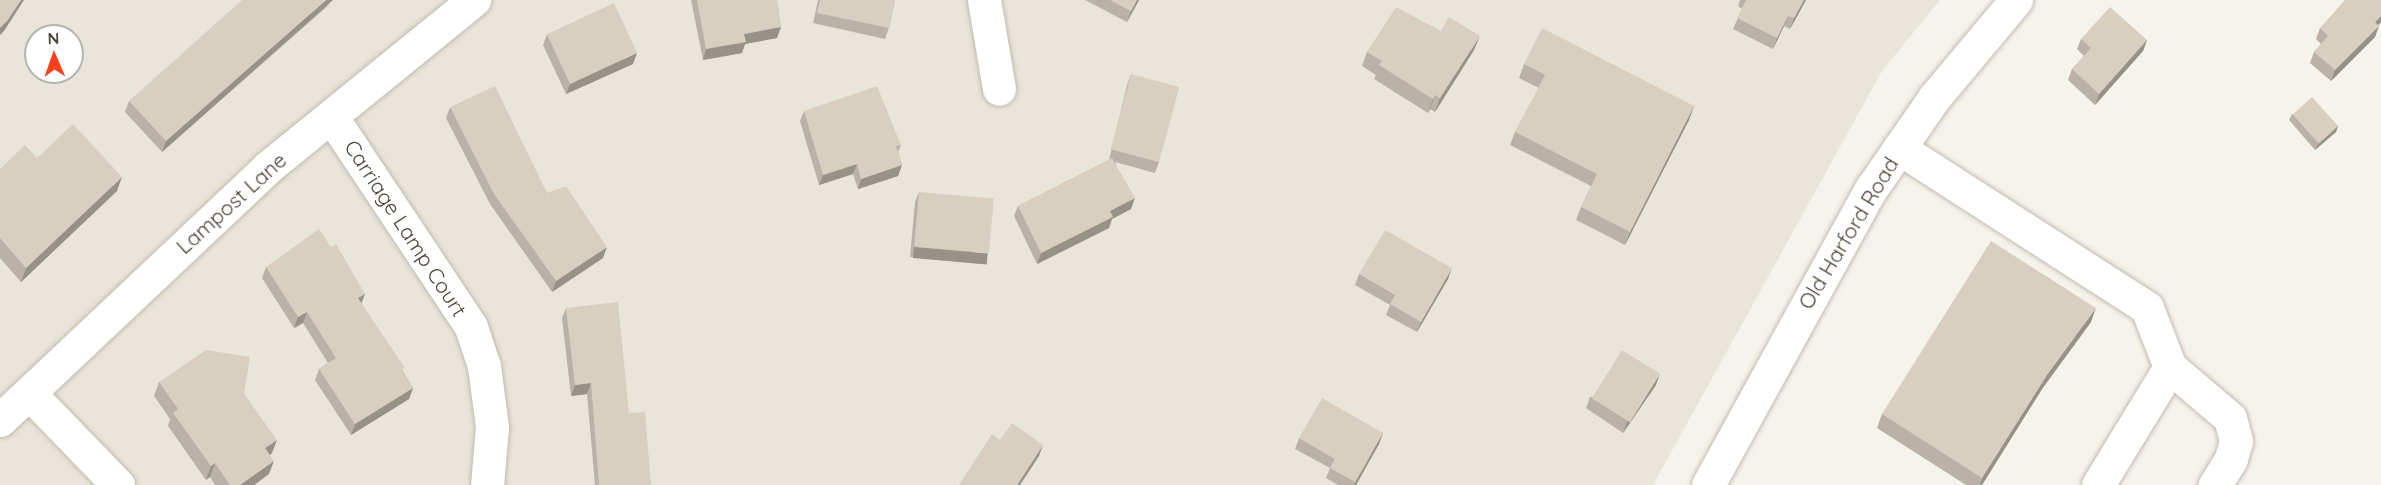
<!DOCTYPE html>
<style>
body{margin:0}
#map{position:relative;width:2381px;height:485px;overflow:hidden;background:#f6f3ec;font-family:Quicksand,sans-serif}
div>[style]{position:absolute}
.residential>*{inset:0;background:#eae5da}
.roads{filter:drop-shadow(0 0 2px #c2bbae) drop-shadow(0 0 2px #c2bbae)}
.minor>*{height:33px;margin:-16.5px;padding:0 16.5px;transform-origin:16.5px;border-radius:16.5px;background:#fff}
.wall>*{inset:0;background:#bab2a6}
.shaded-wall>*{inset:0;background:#979187;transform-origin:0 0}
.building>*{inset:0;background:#d8cfc1;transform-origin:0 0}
span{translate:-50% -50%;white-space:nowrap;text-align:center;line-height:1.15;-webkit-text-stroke:6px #fff;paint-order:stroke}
.street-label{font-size:21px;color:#4b4439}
.north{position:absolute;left:24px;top:24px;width:60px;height:60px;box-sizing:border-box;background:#fff;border:2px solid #b7b4b0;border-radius:50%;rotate:358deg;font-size:16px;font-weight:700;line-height:24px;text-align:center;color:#4b4439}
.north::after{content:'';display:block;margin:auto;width:21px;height:27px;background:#fc3f1d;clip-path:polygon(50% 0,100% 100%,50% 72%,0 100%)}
</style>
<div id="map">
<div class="residential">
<div style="clip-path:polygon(evenodd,0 0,1940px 0,1882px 71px,1653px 485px,0 485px,0 0,36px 36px,72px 36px,72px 72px,36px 72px,36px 36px)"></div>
</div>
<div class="roads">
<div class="minor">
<div style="left:984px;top:0;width:90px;rotate:80.4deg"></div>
<div style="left:331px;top:116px;width:253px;rotate:56.4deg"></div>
<div style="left:471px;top:327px;width:41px;rotate:71.6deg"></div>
<div style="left:484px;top:366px;width:62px;rotate:82.5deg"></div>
<div style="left:492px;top:427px;width:58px;rotate:94.9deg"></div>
<div style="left:1899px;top:148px;width:295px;rotate:32.8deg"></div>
<div style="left:2147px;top:308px;width:63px;rotate:68.7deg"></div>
<div style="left:2170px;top:367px;width:79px;rotate:40.4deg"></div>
<div style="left:2230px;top:418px;width:24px;rotate:75deg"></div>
<div style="left:2236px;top:441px;width:19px;rotate:106deg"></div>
<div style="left:2231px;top:459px;width:31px;rotate:122deg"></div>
<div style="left:29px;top:393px;width:128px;rotate:45.9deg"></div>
<div style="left:0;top:420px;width:367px;rotate:-43.3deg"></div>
<div style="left:267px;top:168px;width:267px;rotate:-39.1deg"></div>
<div style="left:1708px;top:485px;width:338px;rotate:-61.2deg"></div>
<div style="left:1871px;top:189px;width:111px;rotate:-55.3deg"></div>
<div style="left:1934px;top:98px;width:128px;rotate:-50.1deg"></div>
<div style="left:2098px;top:485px;width:138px;rotate:-58.6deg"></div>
</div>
</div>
<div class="wall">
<div style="clip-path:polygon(691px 0,777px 0,781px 27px,777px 38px,745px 44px,742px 53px,703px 60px)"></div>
<div style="clip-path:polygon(818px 0,895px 0,889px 28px,885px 39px,813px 23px)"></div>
<div style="clip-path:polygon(1085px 0,1139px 0,1127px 22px)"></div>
<div style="clip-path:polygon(1740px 0,1806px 0,1790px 29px,1784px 26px,1773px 49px,1733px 29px,1742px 9px,1738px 6px)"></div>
<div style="clip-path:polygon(330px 4px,162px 152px,125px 112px,129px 101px)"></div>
<div style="clip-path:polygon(2381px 22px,2378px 25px,2375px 37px,2331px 81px,2310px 63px,2314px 52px,2321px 44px,2316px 39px,2320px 28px)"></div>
<div style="clip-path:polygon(547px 34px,633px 64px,566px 94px,543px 45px)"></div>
<div style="clip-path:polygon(2081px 39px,2147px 40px,2143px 51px,2095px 105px,2068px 80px,2072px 69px,2084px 56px,2077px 49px)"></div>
<div style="clip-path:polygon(1474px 50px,1435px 112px,1430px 109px,1428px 113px,1374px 79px,1376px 75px,1362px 66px,1367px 52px)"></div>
<div style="clip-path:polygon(1524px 64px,1694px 106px,1689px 120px,1625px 245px,1576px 220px,1581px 207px,1591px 186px,1510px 145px,1515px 132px,1539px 88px,1519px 78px)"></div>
<div style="clip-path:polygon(1131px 74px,1159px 162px,1155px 173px,1115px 162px,1131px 209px,1112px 219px,1109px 228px,1037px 264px,1014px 216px,1018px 206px,1109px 160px,1127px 85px)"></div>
<div style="clip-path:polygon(450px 107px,547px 193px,603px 258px,552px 292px,490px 204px,446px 118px)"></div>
<div style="clip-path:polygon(804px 111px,901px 145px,898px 152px,902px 165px,898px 176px,858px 189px,853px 174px,819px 185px,800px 121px)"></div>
<div style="clip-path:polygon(2292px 114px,2338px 126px,2336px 132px,2315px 150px,2289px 120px)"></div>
<div style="clip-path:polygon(37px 158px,117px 191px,21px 282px,0 258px,0 169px)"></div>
<div style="clip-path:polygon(919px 192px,984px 264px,910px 257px,915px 202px)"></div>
<div style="clip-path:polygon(331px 247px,365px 294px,361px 303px,413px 388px,409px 399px,351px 435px,315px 380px,319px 369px,328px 363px,303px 323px,294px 328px,262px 278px,266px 267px)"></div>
<div style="clip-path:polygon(1359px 274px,1448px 279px,1417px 332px,1386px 315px,1390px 305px,1355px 285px)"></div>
<div style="clip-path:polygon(566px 308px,629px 413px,651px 485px,595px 485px,587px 394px,571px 396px,562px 318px)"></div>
<div style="clip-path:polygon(2091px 322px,2042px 389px,1982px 485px,1966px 485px,1877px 428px,1882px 414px)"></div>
<div style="clip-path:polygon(159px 382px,244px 394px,272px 453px,270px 455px,269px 474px,254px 485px,215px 485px,210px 477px,206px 480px,168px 426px,170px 419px,154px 396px)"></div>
<div style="clip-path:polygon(1656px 385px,1623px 433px,1586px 408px,1590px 397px)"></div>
<div style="clip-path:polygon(1383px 433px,1379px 444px,1356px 485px,1338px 485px,1326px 478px,1330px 468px,1295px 449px,1299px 438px)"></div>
</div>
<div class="shaded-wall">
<div style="clip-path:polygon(21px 0,24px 0,4px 31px,0 35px,0 28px)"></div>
<div style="clip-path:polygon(326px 0,333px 0,162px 152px,166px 141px)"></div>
<div style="clip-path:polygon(1137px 0,1139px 0,1127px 22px,1131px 11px)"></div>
<div style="clip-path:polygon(1804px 0,1806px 0,1790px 29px,1794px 18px)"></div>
<div style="clip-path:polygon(1788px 16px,1784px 26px,1773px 49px,1777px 38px)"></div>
<div style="clip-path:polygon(2381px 16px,2381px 22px,2371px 33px,2375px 22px)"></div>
<div style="clip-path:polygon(2379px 26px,2375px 37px,2331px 81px,2335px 70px)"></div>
<div style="clip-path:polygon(781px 27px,777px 38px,745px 44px,742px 53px,703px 60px,706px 49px,744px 34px)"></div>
<div style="clip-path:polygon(1480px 36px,1474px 50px,1435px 112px,1440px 98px)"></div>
<div style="clip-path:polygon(2147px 40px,2143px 51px,2095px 105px,2099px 94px)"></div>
<div style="clip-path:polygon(637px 53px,633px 64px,566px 94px,570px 84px)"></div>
<div style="clip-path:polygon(1435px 95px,1430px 109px,1428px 113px,1433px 99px)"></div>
<div style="clip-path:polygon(1694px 106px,1689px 120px,1625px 245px,1630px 232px)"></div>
<div style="clip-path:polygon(2338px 126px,2336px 132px,2315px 150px,2318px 144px)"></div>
<div style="clip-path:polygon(857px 164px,853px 174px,819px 185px,823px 175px)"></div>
<div style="clip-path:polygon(902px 165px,898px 176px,858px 189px,861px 179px)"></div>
<div style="clip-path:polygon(122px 177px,117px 191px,21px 282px,26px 268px)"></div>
<div style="clip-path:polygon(1135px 198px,1131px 209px,1112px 219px,1109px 228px,1037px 264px,1041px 253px,1110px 211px)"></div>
<div style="clip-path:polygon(607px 247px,603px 258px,552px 292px,556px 281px)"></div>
<div style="left:914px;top:247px;width:74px;height:11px;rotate:5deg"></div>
<div style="clip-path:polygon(1452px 268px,1448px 279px,1417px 332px,1421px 322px)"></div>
<div style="clip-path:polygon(365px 294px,361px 304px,358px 298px)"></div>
<div style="clip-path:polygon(2096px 308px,2091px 322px,2042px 389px,1982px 485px,1980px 485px,1982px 478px,2047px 375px)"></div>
<div style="clip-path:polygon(307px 312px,303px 323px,294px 328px,298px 317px)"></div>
<div style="clip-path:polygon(1660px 374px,1656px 385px,1623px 433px,1627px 422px)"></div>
<div style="clip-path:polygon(591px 383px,587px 394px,571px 396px,575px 385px)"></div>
<div style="clip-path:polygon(413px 388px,409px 399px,351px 435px,355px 424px)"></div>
<div style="clip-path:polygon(1383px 433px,1379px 444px,1356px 485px,1354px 485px)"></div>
<div style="clip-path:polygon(277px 440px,272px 453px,260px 462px,265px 448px)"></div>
<div style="clip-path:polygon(1043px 445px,1039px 456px,1020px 485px,1017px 485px)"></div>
<div style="clip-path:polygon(274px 461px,269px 474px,254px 485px,240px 485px)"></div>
<div style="clip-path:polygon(215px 463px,210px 477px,206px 480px,211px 466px)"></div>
</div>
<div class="building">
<div style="clip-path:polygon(0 0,21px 0,8px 20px,0 28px)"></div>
<div style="clip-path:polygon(242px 0,326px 0,166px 141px,129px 101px)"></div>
<div style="clip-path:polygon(697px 0,777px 0,781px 27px,744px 34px,746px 42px,706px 49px)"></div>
<div style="clip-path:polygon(820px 0,895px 0,889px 28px,817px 13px)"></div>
<div style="clip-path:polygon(1110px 0,1137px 0,1131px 11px)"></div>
<div style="clip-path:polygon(1746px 0,1804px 0,1794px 18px,1788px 16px,1777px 38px,1737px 18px)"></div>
<div style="clip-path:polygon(2345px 0,2381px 0,2381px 16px,2375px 22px,2379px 26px,2335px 70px,2314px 52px,2328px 36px,2320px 28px)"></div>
<div style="left:614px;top:3px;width:55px;height:74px;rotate:65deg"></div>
<div style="clip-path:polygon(1396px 7px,1441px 31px,1449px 17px,1480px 36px,1440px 98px,1435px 95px,1433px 99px,1379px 65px,1382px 61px,1367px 52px)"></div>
<div style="clip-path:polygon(2110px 7px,2147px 40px,2099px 94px,2072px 69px,2091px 48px,2081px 39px)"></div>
<div style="clip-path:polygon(1542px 28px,1694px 106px,1630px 232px,1581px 207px,1597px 174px,1515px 132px,1545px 75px,1524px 64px)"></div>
<div style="left:1131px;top:74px;width:50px;height:78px;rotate:15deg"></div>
<div style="clip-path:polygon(495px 86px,547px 193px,566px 186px,607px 247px,556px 281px,494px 194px,450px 107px)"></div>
<div style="clip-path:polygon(877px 86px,901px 145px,896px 146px,902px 165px,861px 179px,857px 164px,823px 175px,804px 111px)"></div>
<div style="left:2312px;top:97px;width:39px;height:26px;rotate:48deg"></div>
<div style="clip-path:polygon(73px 124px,122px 177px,26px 268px,0 238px,0 169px,25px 145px,37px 158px)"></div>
<div style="clip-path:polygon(1112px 158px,1135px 198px,1110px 211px,1113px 217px,1041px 253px,1018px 206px)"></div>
<div style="left:919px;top:192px;width:75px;height:55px;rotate:5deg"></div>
<div style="clip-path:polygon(319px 229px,331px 247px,336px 244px,365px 294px,358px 298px,405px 368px,401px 370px,413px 388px,355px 424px,319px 369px,336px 358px,307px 312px,298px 317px,266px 267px)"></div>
<div style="clip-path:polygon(1385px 230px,1452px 268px,1421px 322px,1390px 304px,1395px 295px,1359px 274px)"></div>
<div style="clip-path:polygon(1991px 241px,2096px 308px,2047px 375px,1982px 478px,1882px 414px)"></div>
<div style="clip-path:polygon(618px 302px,629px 413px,645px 412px,651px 485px,599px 485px,591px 383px,575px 385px,566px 308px)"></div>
<div style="clip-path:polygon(206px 350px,250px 357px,244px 394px,277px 440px,265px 448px,274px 461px,240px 485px,230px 485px,215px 463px,211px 466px,173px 413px,178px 409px,159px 382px)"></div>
<div style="left:1622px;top:350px;width:45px;height:57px;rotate:32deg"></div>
<div style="clip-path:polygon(1322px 398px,1383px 433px,1355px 482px,1330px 468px,1335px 459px,1299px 438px)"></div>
<div style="clip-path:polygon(1012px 423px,1043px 445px,1017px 485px,959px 485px,992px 434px,1000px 440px)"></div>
</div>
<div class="street-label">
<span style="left:231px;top:203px;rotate:-42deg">Lampost Lane</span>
<span style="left:406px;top:228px;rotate:57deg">Carriage Lamp Court</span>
<span style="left:1848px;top:233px;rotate:-59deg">Old Harford Road</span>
</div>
<div class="north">N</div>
</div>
